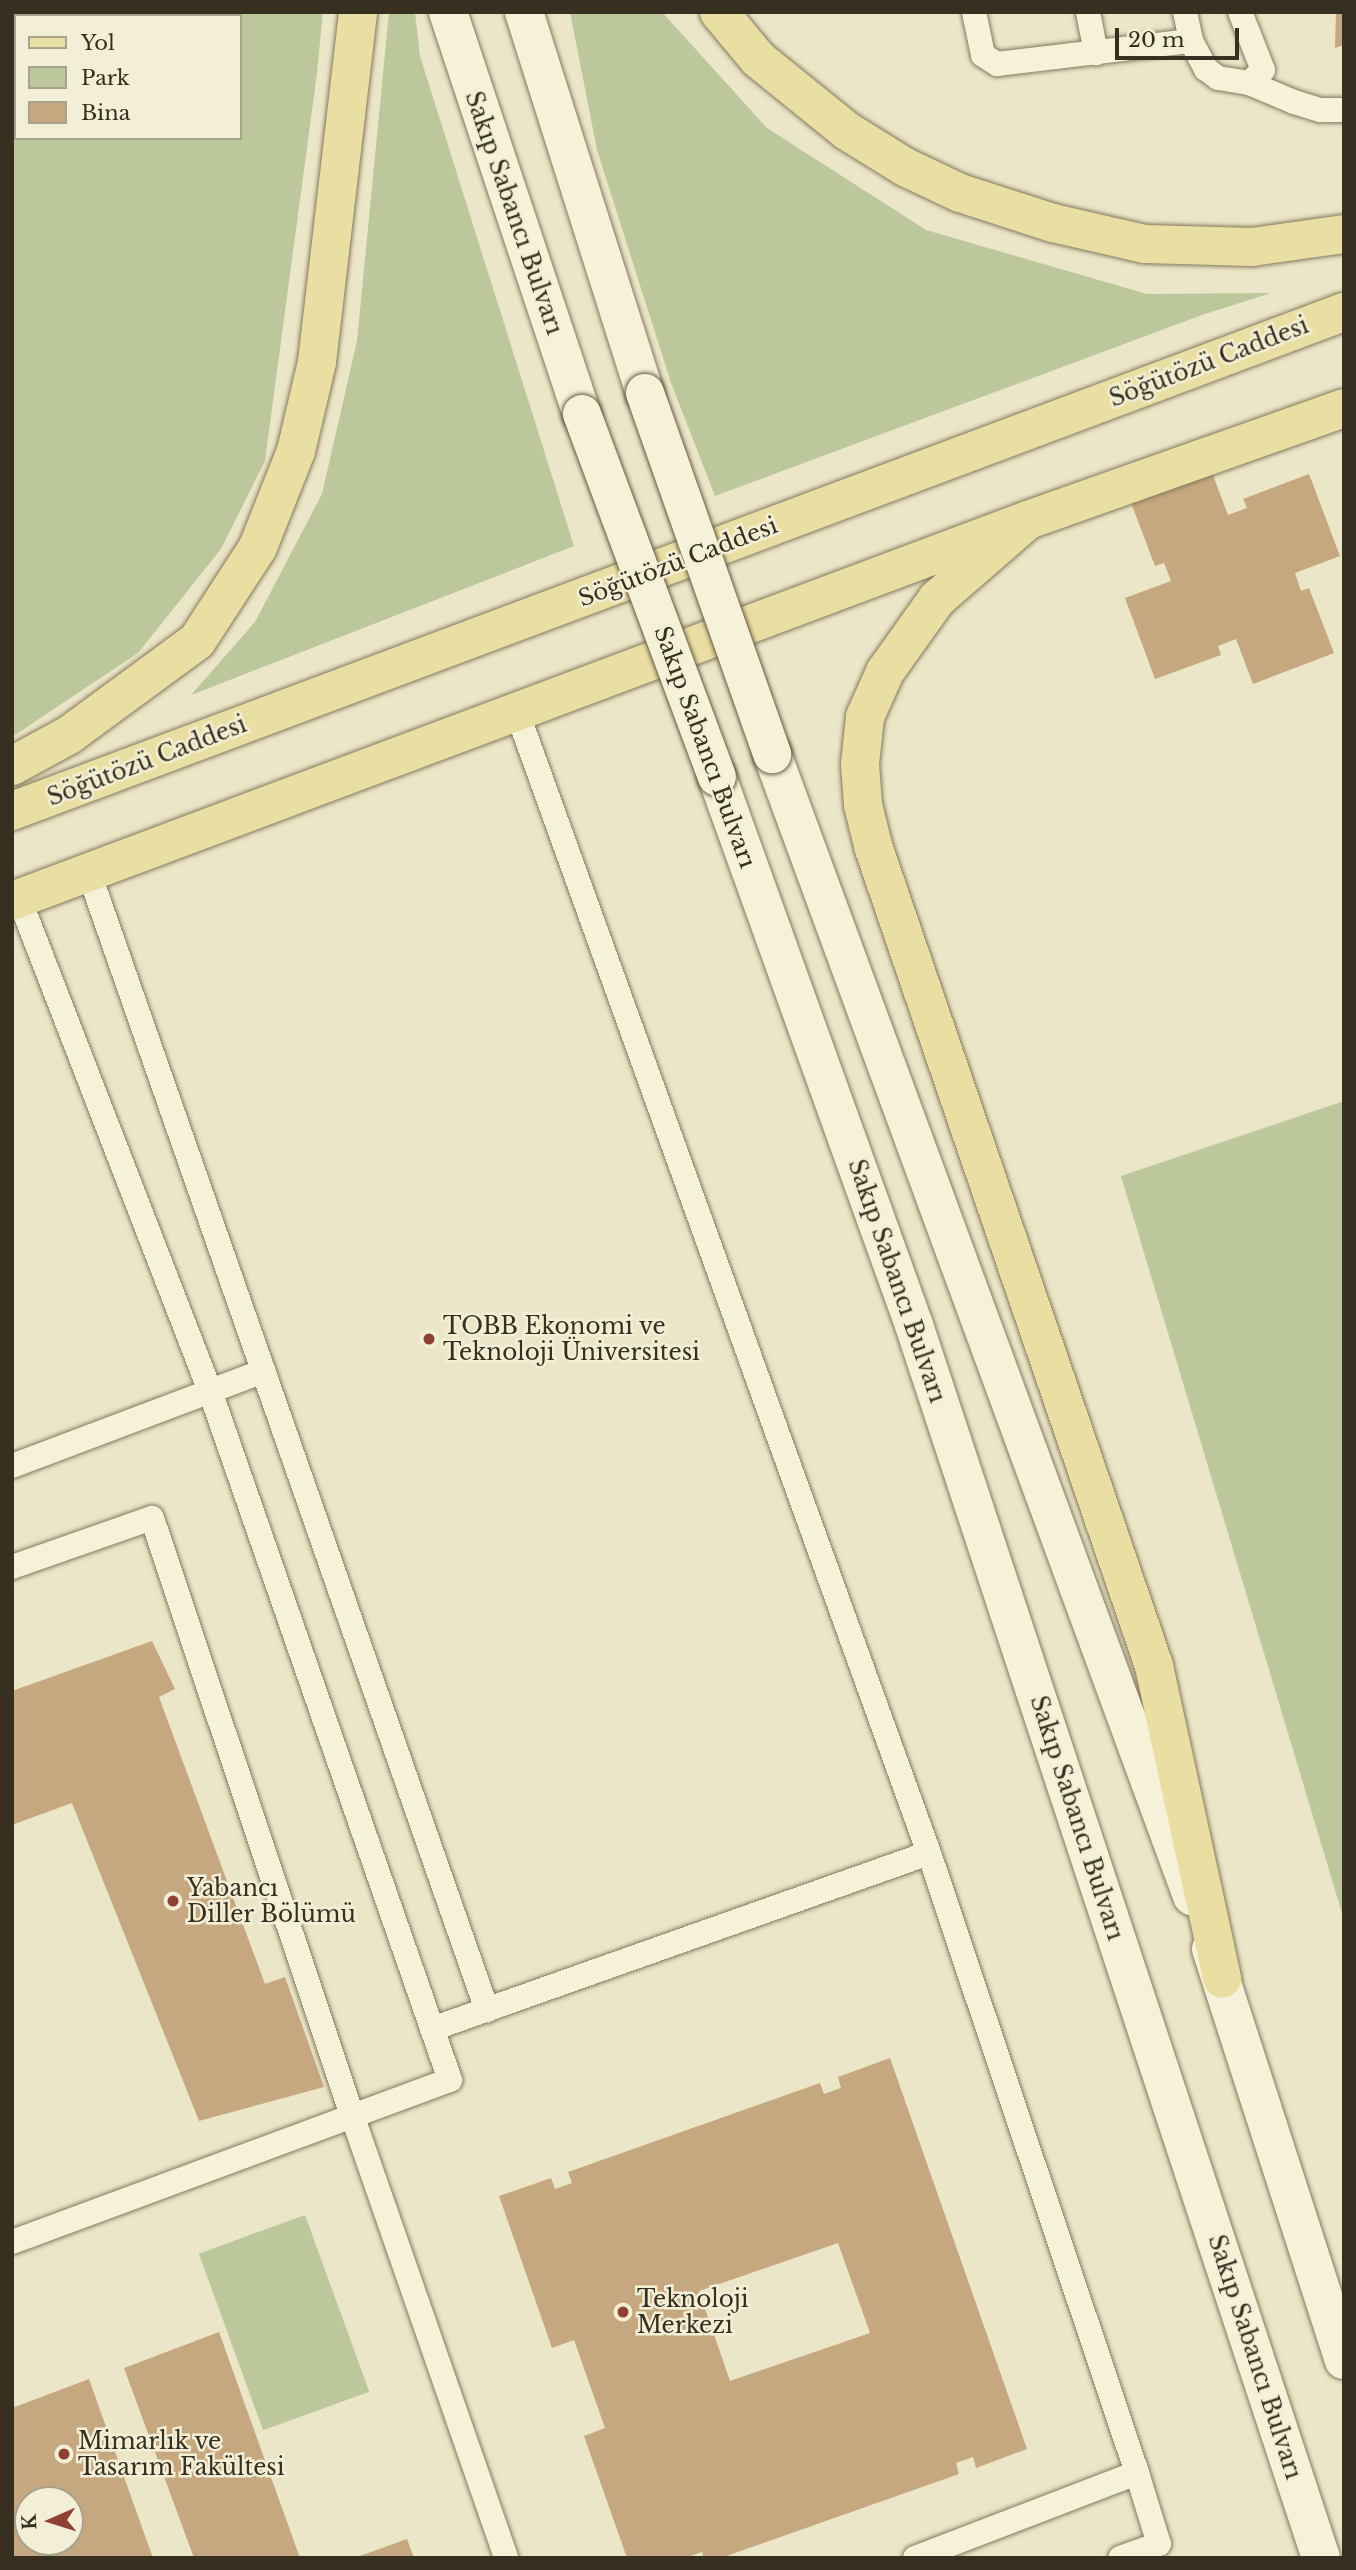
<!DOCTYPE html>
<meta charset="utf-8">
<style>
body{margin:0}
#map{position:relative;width:1356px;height:2570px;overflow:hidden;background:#ebe6c7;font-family:"Libre Baskerville",serif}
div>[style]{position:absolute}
.green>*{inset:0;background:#bcc89c;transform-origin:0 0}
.building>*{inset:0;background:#c6a880}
.roads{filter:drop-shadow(0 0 2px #85795e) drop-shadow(0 0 2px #85795e)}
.lane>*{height:24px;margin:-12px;padding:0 12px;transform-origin:12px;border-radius:12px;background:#f6f2da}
.secondary>*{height:38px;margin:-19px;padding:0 19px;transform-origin:19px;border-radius:19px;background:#f6f2da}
.primary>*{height:38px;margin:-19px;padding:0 19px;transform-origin:19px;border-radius:19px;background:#eadfa3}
.bridges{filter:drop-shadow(0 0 2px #675a41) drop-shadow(0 0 2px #675a41)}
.secondary-bridge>*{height:38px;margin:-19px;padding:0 19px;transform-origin:19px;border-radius:19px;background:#f6f2da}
.dots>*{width:19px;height:19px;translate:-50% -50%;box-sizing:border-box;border:4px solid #f3efd6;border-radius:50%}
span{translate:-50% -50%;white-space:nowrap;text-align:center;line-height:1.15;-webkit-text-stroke:5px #f3efd6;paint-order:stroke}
.street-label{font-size:23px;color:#372f20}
.poi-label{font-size:23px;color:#372f20}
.left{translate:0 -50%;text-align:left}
.frame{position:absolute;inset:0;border:14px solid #372f20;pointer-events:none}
.legend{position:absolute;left:14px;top:14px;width:228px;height:126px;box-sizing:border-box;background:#f3efd6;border:2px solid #a8a28d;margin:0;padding:9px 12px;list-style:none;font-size:21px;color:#372f20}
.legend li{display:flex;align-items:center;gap:14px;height:35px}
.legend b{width:35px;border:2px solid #a8a28d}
.north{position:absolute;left:14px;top:2486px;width:70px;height:70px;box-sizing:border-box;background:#f3efd6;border:2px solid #a8a28d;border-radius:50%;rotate:267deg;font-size:19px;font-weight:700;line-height:28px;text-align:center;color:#372f20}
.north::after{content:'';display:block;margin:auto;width:24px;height:32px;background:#8f4133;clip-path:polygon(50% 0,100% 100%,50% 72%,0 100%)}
.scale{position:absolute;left:1115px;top:28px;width:124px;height:32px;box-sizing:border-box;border:4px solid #372f20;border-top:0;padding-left:9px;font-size:21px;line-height:24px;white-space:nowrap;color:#372f20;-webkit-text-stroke:5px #f3efd6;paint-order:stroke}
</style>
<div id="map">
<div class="green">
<div style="clip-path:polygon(evenodd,12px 12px,323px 12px,317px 73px,265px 461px,221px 549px,138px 653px,12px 737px,12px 12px,16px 16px,240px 16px,240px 138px,16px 138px,16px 16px)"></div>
<div style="clip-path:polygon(389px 12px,415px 12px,420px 56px,574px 546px,191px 695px,255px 622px,322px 494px,357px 341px)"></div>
<div style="clip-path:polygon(570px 12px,662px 12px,767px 128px,926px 230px,1147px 294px,1271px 293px,1202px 315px,715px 496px,671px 383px,597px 150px)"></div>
<div style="clip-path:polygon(1344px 1101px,1344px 1920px,1121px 1176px)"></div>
<div style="left:305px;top:2215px;width:188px;height:113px;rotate:70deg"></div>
</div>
<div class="building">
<div style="clip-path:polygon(1336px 12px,1344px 12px,1344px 45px,1335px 48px)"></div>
<div style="clip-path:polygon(1211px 470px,1228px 515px,1247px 508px,1243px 499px,1309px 474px,1340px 556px,1295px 573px,1301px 591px,1309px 588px,1334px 653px,1253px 684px,1236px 639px,1218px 646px,1221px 655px,1155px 679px,1125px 598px,1171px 581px,1164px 563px,1155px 566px,1130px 500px)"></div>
<div style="clip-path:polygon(152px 1641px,175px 1689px,159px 1697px,265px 1984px,285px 1977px,324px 2087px,199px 2121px,72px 1803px,12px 1825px,12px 1691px)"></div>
<div style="clip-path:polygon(evenodd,890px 2058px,1027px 2449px,976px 2468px,973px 2457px,956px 2463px,959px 2474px,721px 2558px,704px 2558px,702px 2552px,685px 2558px,627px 2558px,584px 2436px,605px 2428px,574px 2340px,552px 2348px,499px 2196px,551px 2178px,555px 2189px,572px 2183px,568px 2172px,820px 2083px,824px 2094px,841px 2088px,838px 2077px,890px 2058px,838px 2243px,870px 2333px,730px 2381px,699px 2291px,838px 2243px)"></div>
<div style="clip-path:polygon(219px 2332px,300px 2558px,194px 2558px,124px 2368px)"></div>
<div style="clip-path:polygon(evenodd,89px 2379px,153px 2558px,12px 2558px,12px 2408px,89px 2379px,28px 2500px,70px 2500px,70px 2542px,28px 2542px,28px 2500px)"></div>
<div style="clip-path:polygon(407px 2539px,414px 2558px,358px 2558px,357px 2557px)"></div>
</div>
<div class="roads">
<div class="lane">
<div style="left:974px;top:12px;width:44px;rotate:78.2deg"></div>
<div style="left:983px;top:55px;width:17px;rotate:33deg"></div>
<div style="left:997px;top:64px;width:195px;rotate:-6.8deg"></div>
<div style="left:1088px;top:12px;width:42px;rotate:79deg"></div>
<div style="left:1185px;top:12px;width:30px;rotate:78deg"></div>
<div style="left:1191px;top:41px;width:32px;rotate:62deg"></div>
<div style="left:1206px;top:69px;width:15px;rotate:37deg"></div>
<div style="left:1218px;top:78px;width:31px;rotate:9deg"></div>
<div style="left:1249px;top:83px;width:19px;rotate:-43deg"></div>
<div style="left:1263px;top:70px;width:62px;rotate:-111.6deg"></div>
<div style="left:1249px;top:83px;width:49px;rotate:22.9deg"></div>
<div style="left:1294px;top:102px;width:28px;rotate:17deg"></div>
<div style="left:1321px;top:110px;width:23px"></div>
<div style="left:517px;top:712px;width:1213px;rotate:70.15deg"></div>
<div style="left:929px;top:1853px;width:654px;rotate:71.45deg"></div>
<div style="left:1137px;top:2473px;width:74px;rotate:72.8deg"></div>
<div style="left:1159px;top:2544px;width:41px;rotate:160.3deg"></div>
<div style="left:89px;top:873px;width:1205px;rotate:70.71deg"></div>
<div style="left:12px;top:1466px;width:269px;rotate:-20.7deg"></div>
<div style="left:12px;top:1567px;width:148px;rotate:-19.3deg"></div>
<div style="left:152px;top:1518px;width:630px;rotate:71.48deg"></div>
<div style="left:352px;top:2115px;width:469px;rotate:70.8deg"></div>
<div style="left:432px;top:2029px;width:527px;rotate:-19.5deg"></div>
<div style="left:12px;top:2242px;width:467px;rotate:-20.3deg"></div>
<div style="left:450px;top:2080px;width:730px;rotate:-109.2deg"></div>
<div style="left:210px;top:1391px;width:529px;rotate:-111.18deg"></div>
<div style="left:915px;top:2558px;width:238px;rotate:-21deg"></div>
</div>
<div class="secondary">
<div style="left:448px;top:12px;width:424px;rotate:71.6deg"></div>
<div style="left:524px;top:12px;width:400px;rotate:72.4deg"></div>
<div style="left:772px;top:754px;width:1217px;rotate:69.81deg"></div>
<div style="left:717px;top:777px;width:582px;rotate:70.23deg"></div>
<div style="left:914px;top:1325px;width:1298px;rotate:71.73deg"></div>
<div style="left:1211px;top:1949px;width:432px;rotate:72.1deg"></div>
</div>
<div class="primary">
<div style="left:719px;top:12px;width:61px;rotate:50.3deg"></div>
<div style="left:758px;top:59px;width:114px;rotate:39deg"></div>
<div style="left:847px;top:131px;width:68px;rotate:31.8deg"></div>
<div style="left:905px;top:167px;width:61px;rotate:25.3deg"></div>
<div style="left:960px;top:193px;width:98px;rotate:17.9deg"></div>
<div style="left:1053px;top:223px;width:94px;rotate:12.9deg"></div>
<div style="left:1145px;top:244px;width:107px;rotate:1.6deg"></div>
<div style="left:1252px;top:247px;width:93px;rotate:-8deg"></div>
<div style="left:1028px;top:520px;width:121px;rotate:139deg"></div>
<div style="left:937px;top:599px;width:90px;rotate:125.5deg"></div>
<div style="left:885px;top:672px;width:49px;rotate:114deg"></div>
<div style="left:865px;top:717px;width:47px;rotate:96.1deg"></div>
<div style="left:860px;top:764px;width:41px;rotate:85.8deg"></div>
<div style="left:863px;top:805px;width:45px;rotate:76deg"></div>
<div style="left:874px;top:849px;width:864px;rotate:71.08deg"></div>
<div style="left:1154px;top:1666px;width:320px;rotate:77.7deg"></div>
<div style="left:12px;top:766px;width:65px;rotate:-28.5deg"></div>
<div style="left:69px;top:735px;width:159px;rotate:-36.3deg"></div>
<div style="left:197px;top:641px;width:112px;rotate:-57deg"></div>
<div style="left:258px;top:547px;width:103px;rotate:-68.4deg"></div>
<div style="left:296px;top:451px;width:91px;rotate:-76.7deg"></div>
<div style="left:317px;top:362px;width:352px;rotate:-83.3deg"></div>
<div style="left:12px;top:811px;width:1422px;rotate:-20.54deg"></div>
<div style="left:12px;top:901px;width:1085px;rotate:-20.56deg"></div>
<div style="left:1028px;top:520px;width:335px;rotate:-19.5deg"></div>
</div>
</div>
<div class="bridges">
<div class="secondary-bridge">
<div style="left:645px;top:393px;width:383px;rotate:70.6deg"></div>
<div style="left:582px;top:414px;width:387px;rotate:69.6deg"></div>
</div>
</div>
<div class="dots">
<div style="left:429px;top:1339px;background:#8f4133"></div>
<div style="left:173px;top:1901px;background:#8f4133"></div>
<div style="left:623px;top:2312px;background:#8f4133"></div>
<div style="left:64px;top:2454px;background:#8f4133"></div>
</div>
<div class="street-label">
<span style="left:514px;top:213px;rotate:71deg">Sakıp Sabancı Bulvarı</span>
<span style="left:1209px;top:362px;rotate:-21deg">Söğütözü Caddesi</span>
<span style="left:678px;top:562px;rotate:-21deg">Söğütözü Caddesi</span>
<span style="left:705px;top:747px;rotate:70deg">Sakıp Sabancı Bulvarı</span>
<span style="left:147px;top:761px;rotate:-21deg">Söğütözü Caddesi</span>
<span style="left:897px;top:1281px;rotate:71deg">Sakıp Sabancı Bulvarı</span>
<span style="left:1077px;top:1818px;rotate:72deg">Sakıp Sabancı Bulvarı</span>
<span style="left:1255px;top:2357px;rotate:72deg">Sakıp Sabancı Bulvarı</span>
</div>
<div class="poi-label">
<span class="left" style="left:443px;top:1339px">TOBB Ekonomi ve<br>Teknoloji Üniversitesi</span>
<span class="left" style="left:187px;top:1901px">Yabancı<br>Diller Bölümü</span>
<span class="left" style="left:637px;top:2312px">Teknoloji<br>Merkezi</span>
<span class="left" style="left:78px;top:2454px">Mimarlık ve<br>Tasarım Fakültesi</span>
</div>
<div class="frame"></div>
<ul class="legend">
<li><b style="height:9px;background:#eadfa3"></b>Yol</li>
<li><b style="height:19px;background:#bcc89c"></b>Park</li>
<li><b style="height:19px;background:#c6a880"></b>Bina</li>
</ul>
<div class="north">K</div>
<div class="scale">20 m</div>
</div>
